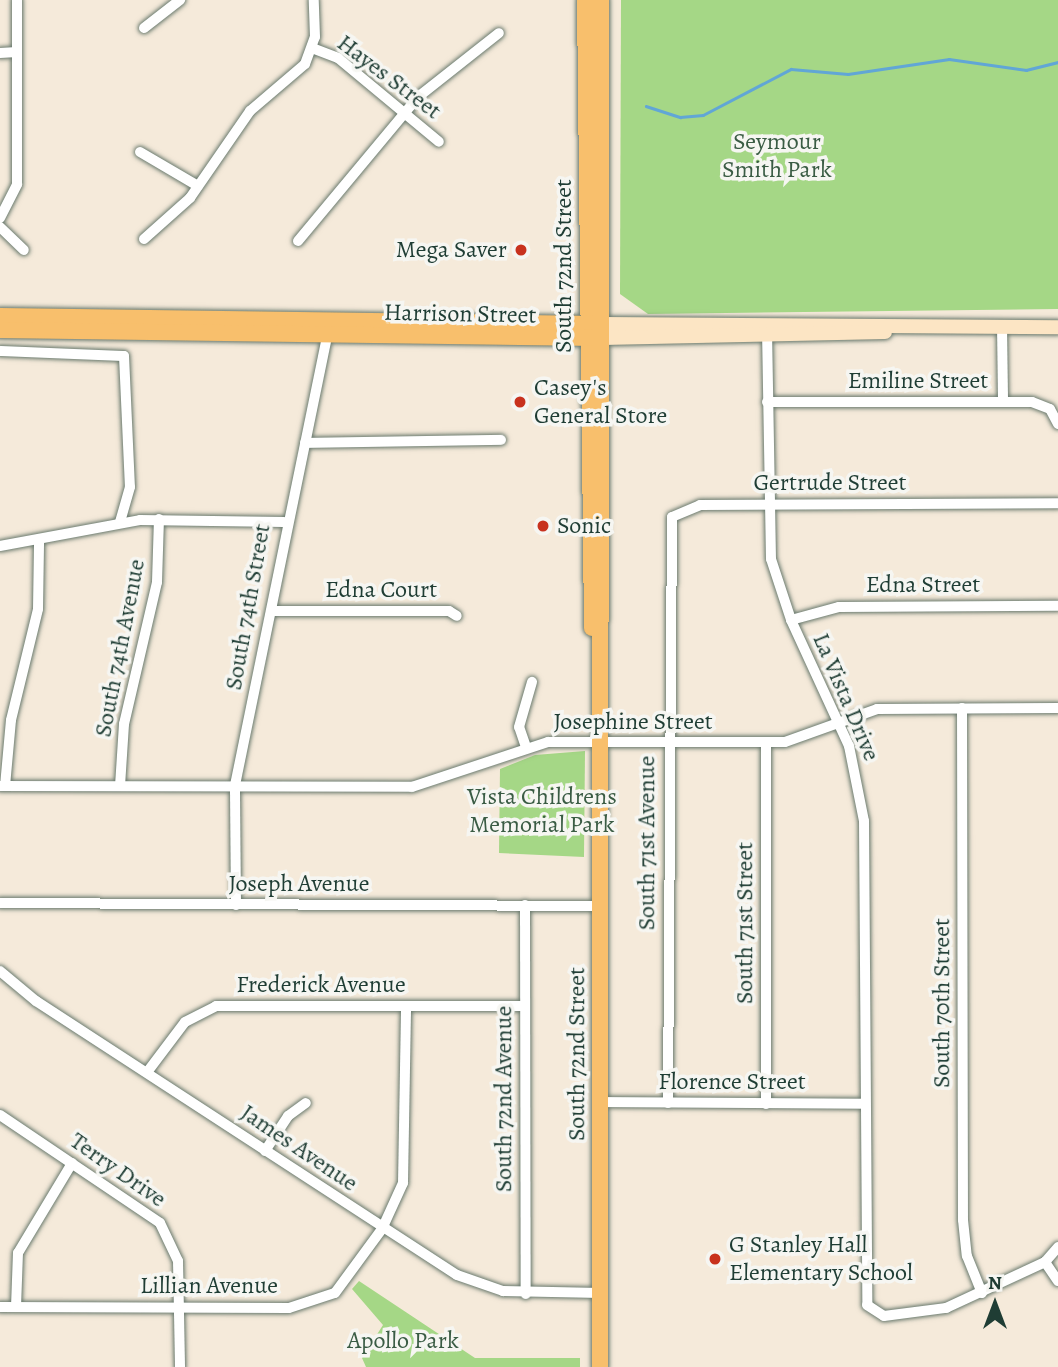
<!DOCTYPE html>
<style>
body{margin:0}
#map{position:relative;width:1058px;height:1367px;overflow:hidden;background:#f5eada;font-family:Alegreya,serif}
div>[style]{position:absolute}
.green>*{inset:0;background:#a5d786}
.stream>*{height:2.5px;margin:-1.25px;padding:0 1.25px;transform-origin:1.25px;border-radius:1.25px;background:#61a6d6}
.roads{filter:drop-shadow(0 0 2px #6a7a6e) drop-shadow(0 0 2px #6a7a6e)}
.street>*{height:10px;margin:-5px;padding:0 5px;transform-origin:5px;border-radius:5px;background:#fff}
.secondary>*{height:14px;margin:-7px;padding:0 7px;transform-origin:7px;border-radius:7px;background:#fce5c4}
.primary>*{height:16px;margin:-8px;padding:0 8px;transform-origin:8px;border-radius:8px;background:#f8bf6c}
.dots>*{width:19px;height:19px;translate:-50% -50%;box-sizing:border-box;border:4px solid #f6f6f2;border-radius:50%}
span{translate:-50% -50%;white-space:nowrap;text-align:center;line-height:1.15;-webkit-text-stroke:7px #f6f6f2;paint-order:stroke}
.street-label{font-size:24px;color:#1f3d34}
.park-label{font-size:24px;color:#3a5c44}
.poi-label{font-size:24px;color:#1f3d34}
.right{translate:-100% -50%;text-align:right}
.left{translate:0 -50%;text-align:left}
.north{position:absolute;left:960px;top:1269px;width:70px;height:70px;-webkit-text-stroke:5px #f6f6f2;paint-order:stroke;rotate:0deg;font-size:19px;font-weight:700;line-height:28px;text-align:center;color:#1f3d34}
.north::after{content:'';display:block;margin:auto;width:24px;height:32px;background:#1f3d34;clip-path:polygon(50% 0,100% 100%,50% 72%,0 100%)}
</style>
<div id="map">
<div class="green">
<div style="clip-path:polygon(621px 0,1058px 0,1058px 309px,648px 314px,620px 294px)"></div>
<div style="clip-path:polygon(585px 751px,584px 857px,499px 853px,500px 769px,535px 755px)"></div>
<div style="clip-path:polygon(359px 1281px,475px 1358px,580px 1358px,580px 1367px,366px 1367px,362px 1358px,383px 1325px,352px 1289px)"></div>
</div>
<div class="stream">
<div style="left:646px;top:106px;width:36px;rotate:18deg"></div>
<div style="left:680px;top:117px;width:23px;rotate:-5deg"></div>
<div style="left:703px;top:115px;width:99px;rotate:-27.6deg"></div>
<div style="left:791px;top:69px;width:57px;rotate:5deg"></div>
<div style="left:848px;top:74px;width:102px;rotate:-8.4deg"></div>
<div style="left:949px;top:59px;width:78px;rotate:8.1deg"></div>
<div style="left:1026px;top:70px;width:33px;rotate:-14deg"></div>
</div>
<div class="roads">
<div class="street">
<div style="left:144px;top:28px;width:46px;rotate:-37.9deg"></div>
<div style="left:312px;top:48px;width:28px;rotate:21deg"></div>
<div style="left:338px;top:58px;width:131px;rotate:39.7deg"></div>
<div style="left:0;top:53px;width:17px;rotate:-3deg"></div>
<div style="left:140px;top:152px;width:67px;rotate:30.4deg"></div>
<div style="left:0;top:218px;width:38px;rotate:-63deg"></div>
<div style="left:17px;top:184px;width:184px;rotate:-90deg"></div>
<div style="left:0;top:227px;width:33px;rotate:44deg"></div>
<div style="left:144px;top:239px;width:62px;rotate:-41.7deg"></div>
<div style="left:190px;top:198px;width:106px;rotate:-55.4deg"></div>
<div style="left:250px;top:111px;width:72px;rotate:-40.5deg"></div>
<div style="left:305px;top:64px;width:29px;rotate:-70deg"></div>
<div style="left:315px;top:37px;width:37px;rotate:-92deg"></div>
<div style="left:298px;top:241px;width:187px;rotate:-50.2deg"></div>
<div style="left:418px;top:97px;width:103px;rotate:-38.3deg"></div>
<div style="left:1002px;top:326px;width:76px;rotate:89.2deg"></div>
<div style="left:767px;top:330px;width:229px;rotate:89deg"></div>
<div style="left:771px;top:559px;width:64px;rotate:71.8deg"></div>
<div style="left:791px;top:620px;width:139px;rotate:65.3deg"></div>
<div style="left:849px;top:746px;width:76px;rotate:78.7deg"></div>
<div style="left:864px;top:821px;width:484px;rotate:89.6deg"></div>
<div style="left:867px;top:1305px;width:20px;rotate:33deg"></div>
<div style="left:884px;top:1316px;width:63px;rotate:-7.4deg"></div>
<div style="left:946px;top:1308px;width:109px;rotate:-24.9deg"></div>
<div style="left:1045px;top:1262px;width:20px;rotate:-49deg"></div>
<div style="left:0;top:351px;width:124px;rotate:2.3deg"></div>
<div style="left:124px;top:356px;width:131px;rotate:87.4deg"></div>
<div style="left:130px;top:487px;width:37px;rotate:106deg"></div>
<div style="left:767px;top:402px;width:265px"></div>
<div style="left:1032px;top:402px;width:19px;rotate:21deg"></div>
<div style="left:1050px;top:409px;width:17px;rotate:62deg"></div>
<div style="left:305px;top:443px;width:196px;rotate:-0.9deg"></div>
<div style="left:0;top:546px;width:142px;rotate:-10.5deg"></div>
<div style="left:140px;top:520px;width:144px;rotate:0.8deg"></div>
<div style="left:271px;top:611px;width:178px"></div>
<div style="left:449px;top:611px;width:9px;rotate:32deg"></div>
<div style="left:791px;top:620px;width:50px;rotate:-15.2deg"></div>
<div style="left:839px;top:607px;width:219px;rotate:-0.3deg"></div>
<div style="left:962px;top:708px;width:512px;rotate:89.89deg"></div>
<div style="left:963px;top:1220px;width:36px;rotate:84deg"></div>
<div style="left:967px;top:1256px;width:40px;rotate:68deg"></div>
<div style="left:526px;top:747px;width:21px;rotate:-109deg"></div>
<div style="left:519px;top:727px;width:47px;rotate:-73.9deg"></div>
<div style="left:0;top:786px;width:412px;rotate:0.1deg"></div>
<div style="left:412px;top:787px;width:143px;rotate:-18.3deg"></div>
<div style="left:548px;top:742px;width:237px"></div>
<div style="left:785px;top:742px;width:98px;rotate:-19.7deg"></div>
<div style="left:877px;top:709px;width:181px;rotate:-0.3deg"></div>
<div style="left:5px;top:786px;width:66px;rotate:-84.8deg"></div>
<div style="left:11px;top:720px;width:114px;rotate:-76.3deg"></div>
<div style="left:38px;top:609px;width:67px;rotate:-89.1deg"></div>
<div style="left:120px;top:786px;width:62px;rotate:-86.3deg"></div>
<div style="left:124px;top:724px;width:146px;rotate:-76.9deg"></div>
<div style="left:157px;top:582px;width:63px;rotate:-88.2deg"></div>
<div style="left:0;top:903px;width:599px;rotate:0.29deg"></div>
<div style="left:236px;top:905px;width:120px;rotate:-90.5deg"></div>
<div style="left:235px;top:785px;width:463px;rotate:-78.4deg"></div>
<div style="left:525px;top:905px;width:389px;rotate:89.9deg"></div>
<div style="left:0;top:971px;width:47px;rotate:39.8deg"></div>
<div style="left:36px;top:1001px;width:502px;rotate:33.06deg"></div>
<div style="left:457px;top:1275px;width:49px;rotate:19.2deg"></div>
<div style="left:503px;top:1291px;width:98px;rotate:1.2deg"></div>
<div style="left:148px;top:1071px;width:61px;rotate:-52.9deg"></div>
<div style="left:185px;top:1022px;width:35px;rotate:-27deg"></div>
<div style="left:216px;top:1006px;width:308px"></div>
<div style="left:600px;top:1102px;width:263px;rotate:0.4deg"></div>
<div style="left:668px;top:1103px;width:586px;rotate:-89.61deg"></div>
<div style="left:672px;top:517px;width:30px;rotate:-23deg"></div>
<div style="left:700px;top:505px;width:358px;rotate:-0.3deg"></div>
<div style="left:766px;top:1104px;width:361px;rotate:-90deg"></div>
<div style="left:0;top:1115px;width:193px;rotate:34deg"></div>
<div style="left:160px;top:1223px;width:42px;rotate:64.7deg"></div>
<div style="left:178px;top:1261px;width:106px;rotate:88.9deg"></div>
<div style="left:265px;top:1151px;width:42px;rotate:-56.7deg"></div>
<div style="left:288px;top:1116px;width:22px;rotate:-36deg"></div>
<div style="left:1045px;top:1262px;width:23px;rotate:56deg"></div>
<div style="left:0;top:1307px;width:289px;rotate:0.2deg"></div>
<div style="left:289px;top:1308px;width:48px;rotate:-18.1deg"></div>
<div style="left:335px;top:1293px;width:79px;rotate:-53.7deg"></div>
<div style="left:382px;top:1229px;width:51px;rotate:-65.5deg"></div>
<div style="left:403px;top:1183px;width:177px;rotate:-89deg"></div>
<div style="left:16px;top:1307px;width:54px;rotate:-87.9deg"></div>
<div style="left:18px;top:1253px;width:105px;rotate:-59deg"></div>
</div>
<div class="secondary">
<div style="left:603px;top:324px;width:455px;rotate:0.4deg"></div>
<div style="left:603px;top:338px;width:282px;rotate:-1.2deg"></div>
</div>
<div class="primary">
<div style="left:585px;top:0;width:628px;rotate:89.36deg"></div>
<div style="left:0;top:316px;width:597px;rotate:0.77deg"></div>
<div style="left:0;top:330px;width:596px;rotate:0.77deg"></div>
<div style="left:600px;top:1367px;width:1367px;rotate:-89.96deg"></div>
</div>
</div>
<div class="dots">
<div style="left:521px;top:250px;background:#c8321e"></div>
<div style="left:520px;top:402px;background:#c8321e"></div>
<div style="left:543px;top:526px;background:#c8321e"></div>
<div style="left:715px;top:1259px;background:#c8321e"></div>
</div>
<div class="street-label">
<span style="left:389px;top:77px;rotate:37deg">Hayes Street</span>
<span style="left:564px;top:266px;rotate:-90deg">South 72nd Street</span>
<span style="left:460px;top:314px;rotate:1deg">Harrison Street</span>
<span style="left:918px;top:381px">Emiline Street</span>
<span style="left:830px;top:483px">Gertrude Street</span>
<span style="left:923px;top:585px">Edna Street</span>
<span style="left:381px;top:590px">Edna Court</span>
<span style="left:248px;top:607px;rotate:-80deg">South 74th Street</span>
<span style="left:120px;top:648px;rotate:-79deg">South 74th Avenue</span>
<span style="left:846px;top:697px;rotate:67deg">La Vista Drive</span>
<span style="left:633px;top:722px">Josephine Street</span>
<span style="left:647px;top:843px;rotate:-90deg">South 71st Avenue</span>
<span style="left:299px;top:884px">Joseph Avenue</span>
<span style="left:745px;top:923px;rotate:-90deg">South 71st Street</span>
<span style="left:321px;top:985px">Frederick Avenue</span>
<span style="left:942px;top:1003px;rotate:-90deg">South 70th Street</span>
<span style="left:577px;top:1054px;rotate:-90deg">South 72nd Street</span>
<span style="left:732px;top:1082px">Florence Street</span>
<span style="left:504px;top:1099px;rotate:-90deg">South 72nd Avenue</span>
<span style="left:299px;top:1148px;rotate:34deg">James Avenue</span>
<span style="left:118px;top:1170px;rotate:35deg">Terry Drive</span>
<span style="left:209px;top:1286px">Lillian Avenue</span>
</div>
<div class="park-label">
<span style="left:777px;top:156px">Seymour<br>Smith Park</span>
<span style="left:542px;top:811px">Vista Childrens<br>Memorial Park</span>
<span style="left:403px;top:1341px">Apollo Park</span>
</div>
<div class="poi-label">
<span class="right" style="left:507px;top:250px">Mega Saver</span>
<span class="left" style="left:534px;top:402px">Casey's<br>General Store</span>
<span class="left" style="left:557px;top:526px">Sonic</span>
<span class="left" style="left:729px;top:1259px">G Stanley Hall<br>Elementary School</span>
</div>
<div class="north">N</div>
</div>
